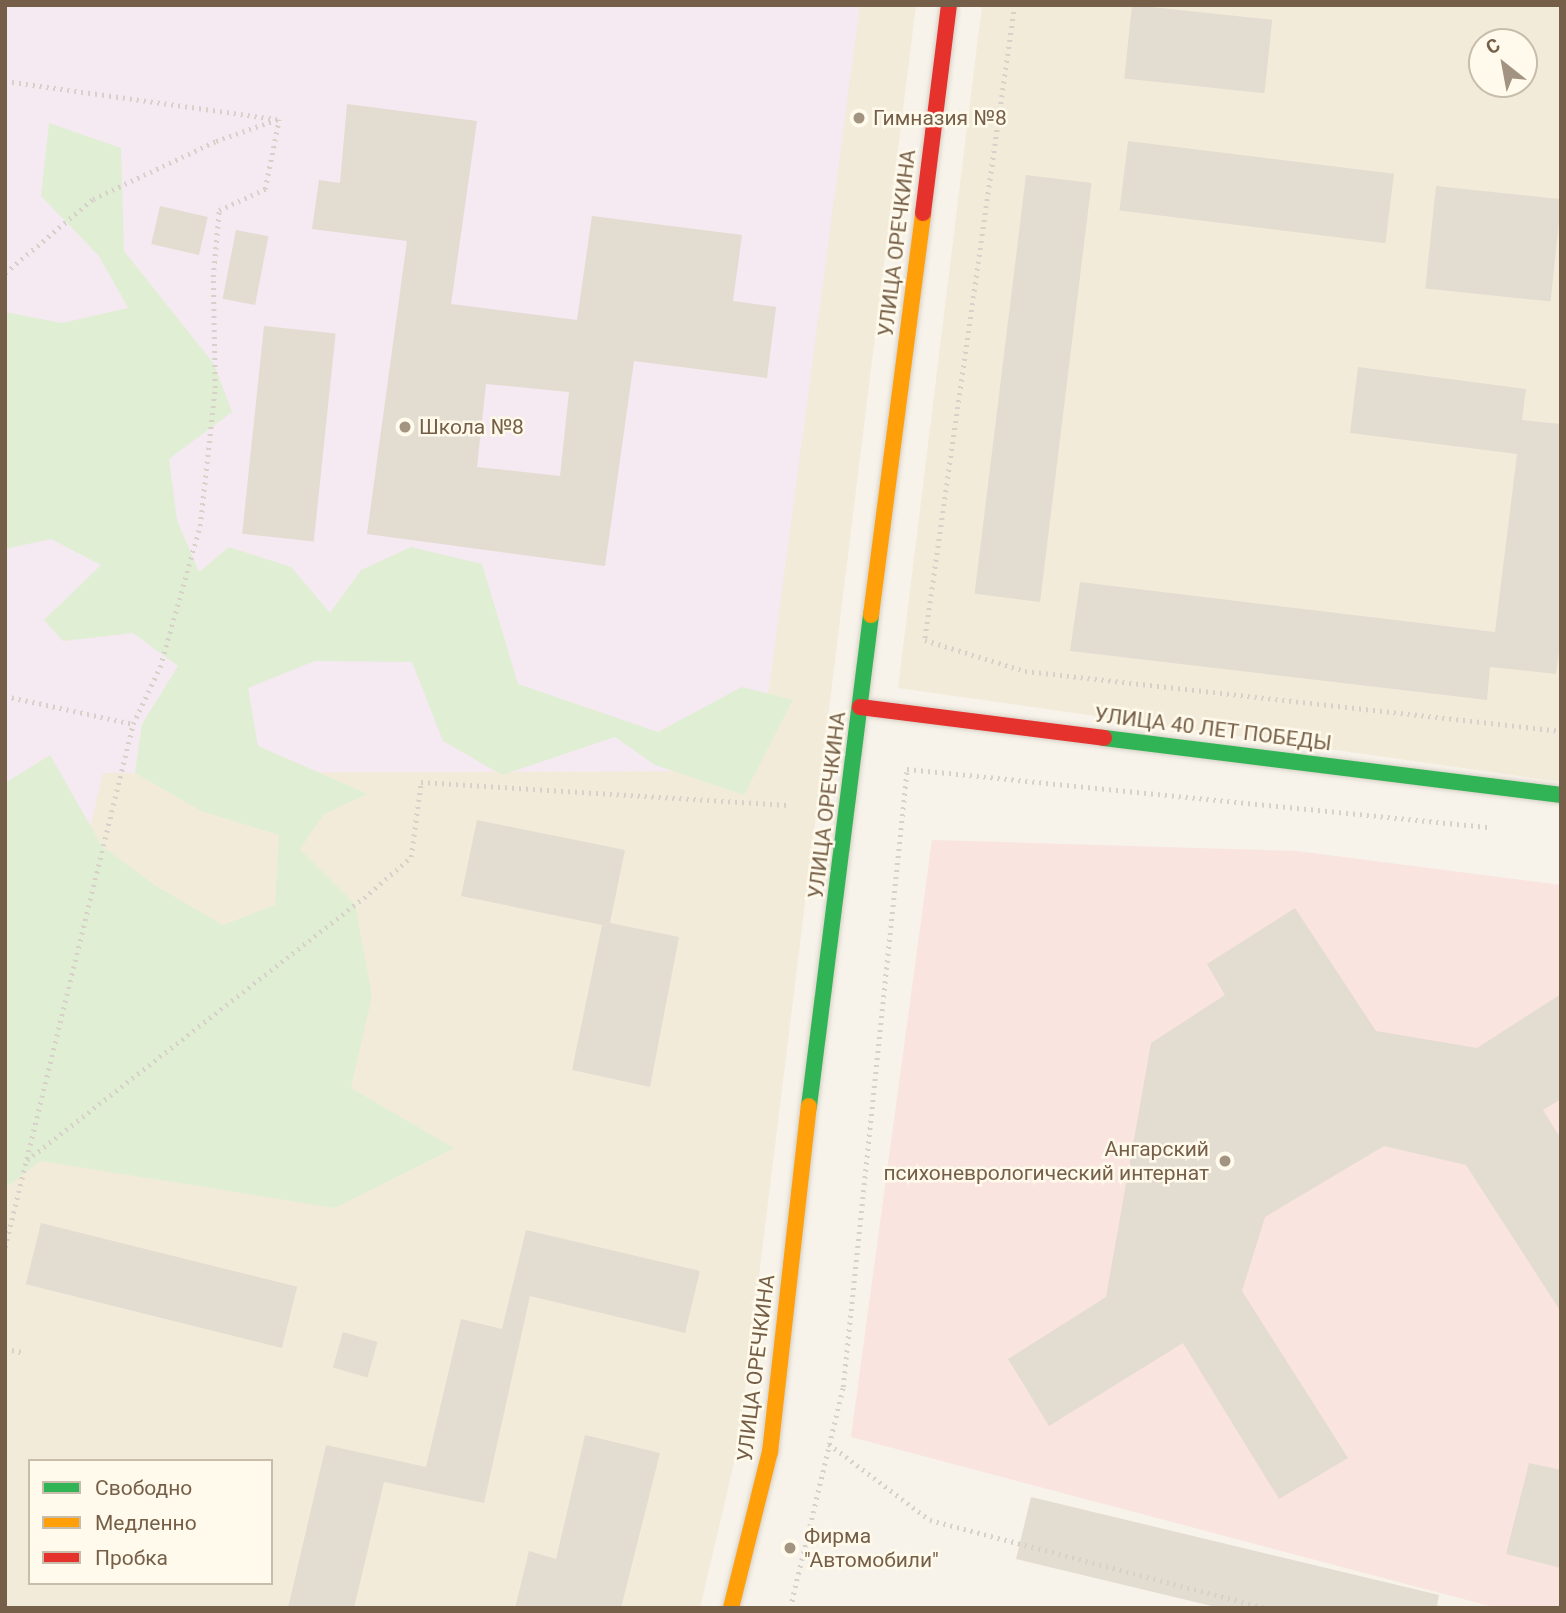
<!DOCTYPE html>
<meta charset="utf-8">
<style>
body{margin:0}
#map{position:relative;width:1566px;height:1613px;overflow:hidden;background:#f7f3ea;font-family:Roboto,sans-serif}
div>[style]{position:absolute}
.residential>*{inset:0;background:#f3ebda}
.education>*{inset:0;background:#f5e9f2}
.medical>*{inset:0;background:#f9e4e0}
.green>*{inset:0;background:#e0efd4}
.building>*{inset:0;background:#e3dcd1;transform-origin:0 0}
.path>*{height:4.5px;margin-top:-2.25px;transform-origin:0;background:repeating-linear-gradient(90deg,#d8d1ca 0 2px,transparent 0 7px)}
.roads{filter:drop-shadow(0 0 2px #d5cfc5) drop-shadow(0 0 2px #d5cfc5)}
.fast>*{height:16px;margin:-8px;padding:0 8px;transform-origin:8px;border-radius:8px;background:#30b455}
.slow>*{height:16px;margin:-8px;padding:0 8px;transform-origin:8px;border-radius:8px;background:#ff9f0a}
.jam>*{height:16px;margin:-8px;padding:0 8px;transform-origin:8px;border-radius:8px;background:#e5322d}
.dots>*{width:19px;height:19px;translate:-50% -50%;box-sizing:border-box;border:4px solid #fffaeb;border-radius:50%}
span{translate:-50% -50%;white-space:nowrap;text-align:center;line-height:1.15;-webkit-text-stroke:5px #fffaeb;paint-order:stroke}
.poi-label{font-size:21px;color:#765f48}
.left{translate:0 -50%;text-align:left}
.right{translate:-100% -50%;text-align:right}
.street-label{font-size:21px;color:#765f48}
.frame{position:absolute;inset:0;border:7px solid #765f48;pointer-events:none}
.legend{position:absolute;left:28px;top:1459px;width:245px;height:126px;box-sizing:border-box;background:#fffaeb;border:2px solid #c8bcaa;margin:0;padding:9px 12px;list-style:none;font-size:21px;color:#765f48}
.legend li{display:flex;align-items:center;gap:14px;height:35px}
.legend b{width:35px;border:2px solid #c8bcaa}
.north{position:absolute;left:1468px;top:28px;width:70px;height:70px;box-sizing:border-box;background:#fffaeb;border:2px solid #c8bcaa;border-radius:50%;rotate:329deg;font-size:19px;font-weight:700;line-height:28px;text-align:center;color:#765f48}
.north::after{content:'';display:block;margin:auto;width:24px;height:32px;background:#a39381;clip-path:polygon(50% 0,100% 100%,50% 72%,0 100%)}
</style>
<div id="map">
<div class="residential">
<div style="clip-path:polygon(evenodd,5px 5px,916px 5px,738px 1446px,700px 1608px,5px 1608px,5px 5px,30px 1461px,271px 1461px,271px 1583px,30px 1583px,30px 1461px)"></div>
<div style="clip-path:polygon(evenodd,982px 5px,1561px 5px,1561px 782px,898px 688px,982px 5px,1482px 42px,1524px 42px,1524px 84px,1482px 84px,1482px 42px)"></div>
</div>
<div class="education">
<div style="clip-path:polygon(5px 5px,860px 5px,758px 771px,103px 773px,5px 1188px)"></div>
</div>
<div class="medical">
<div style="clip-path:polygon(932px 840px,1297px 851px,1561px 885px,1561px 1608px,1497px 1608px,851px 1437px)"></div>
</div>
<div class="green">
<div style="clip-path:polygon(49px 123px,121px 148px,124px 251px,214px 364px,232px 412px,169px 459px,177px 520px,199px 572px,229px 547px,291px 567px,330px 613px,361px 570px,411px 547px,482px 564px,518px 684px,658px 732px,742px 687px,793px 700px,744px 795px,655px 765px,615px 737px,502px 775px,443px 741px,412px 662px,315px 661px,248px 688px,258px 746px,368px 794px,324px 814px,300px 849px,355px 904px,372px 996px,351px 1088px,454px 1148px,335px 1208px,41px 1161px,5px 1188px,5px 783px,50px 755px,102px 846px,156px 886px,223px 925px,275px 905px,279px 835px,201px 811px,135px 773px,142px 724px,178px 666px,133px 633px,63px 641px,44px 620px,101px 565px,51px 539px,5px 549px,5px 312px,62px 323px,128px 308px,99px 256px,41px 196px)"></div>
</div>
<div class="building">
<div style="left:1132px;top:5px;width:141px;height:74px;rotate:6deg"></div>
<div style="clip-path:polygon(evenodd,347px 104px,477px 121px,451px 304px,577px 320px,592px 216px,742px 235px,733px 301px,776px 307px,767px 378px,634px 361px,605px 566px,367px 534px,407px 241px,312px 229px,319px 180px,340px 183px,347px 104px,486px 384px,569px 392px,560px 476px,477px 467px,486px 384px)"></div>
<div style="left:1128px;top:141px;width:268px;height:70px;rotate:7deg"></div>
<div style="left:1026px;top:175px;width:66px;height:422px;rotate:7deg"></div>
<div style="left:1436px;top:186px;width:126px;height:103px;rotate:6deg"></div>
<div style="left:160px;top:206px;width:49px;height:39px;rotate:13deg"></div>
<div style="left:236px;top:230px;width:33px;height:70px;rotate:11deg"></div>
<div style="left:264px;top:326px;width:72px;height:209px;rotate:6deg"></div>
<div style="clip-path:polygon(1358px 367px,1526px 389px,1522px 420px,1561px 424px,1561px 635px,1556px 674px,1490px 667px,1487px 700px,1070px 651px,1080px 582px,1495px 632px,1517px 454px,1350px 433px)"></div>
<div style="clip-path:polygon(477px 820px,625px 850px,610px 923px,679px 937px,650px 1087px,572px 1070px,602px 925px,461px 896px)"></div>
<div style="clip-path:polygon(1295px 908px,1376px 1031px,1477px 1048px,1561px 994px,1561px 1099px,1543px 1110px,1561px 1139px,1561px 1312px,1466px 1165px,1384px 1146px,1265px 1217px,1242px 1291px,1348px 1458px,1279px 1499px,1183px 1343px,1049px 1426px,1008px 1359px,1106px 1297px,1151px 1043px,1225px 995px,1207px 964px)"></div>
<div style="left:41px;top:1223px;width:264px;height:63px;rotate:14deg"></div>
<div style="clip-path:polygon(526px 1230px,700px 1271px,685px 1333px,530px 1296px,484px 1503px,384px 1482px,354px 1608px,288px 1608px,326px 1445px,426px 1467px,461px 1319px,502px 1329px)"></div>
<div style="left:343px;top:1332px;width:36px;height:37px;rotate:16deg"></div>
<div style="clip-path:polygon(585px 1435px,660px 1453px,621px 1608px,515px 1608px,529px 1551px,556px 1559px)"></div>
<div style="clip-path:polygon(1529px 1463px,1561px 1470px,1561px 1568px,1506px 1554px)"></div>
<div style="clip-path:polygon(1031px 1497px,1439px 1595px,1437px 1605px,1445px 1608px,1220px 1608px,1016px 1559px)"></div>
</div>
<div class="path">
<div style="left:1015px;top:5px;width:641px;rotate:98.07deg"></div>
<div style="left:925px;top:640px;width:105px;rotate:17.2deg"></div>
<div style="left:1025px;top:671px;width:539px;rotate:6.39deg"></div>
<div style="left:5px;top:81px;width:273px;rotate:8deg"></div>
<div style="left:5px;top:273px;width:115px;rotate:-40.1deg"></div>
<div style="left:93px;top:199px;width:136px;rotate:-25.2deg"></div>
<div style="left:216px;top:141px;width:66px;rotate:-19.5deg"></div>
<div style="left:5px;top:696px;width:131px;rotate:12.3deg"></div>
<div style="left:133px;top:724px;width:63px;rotate:-64.7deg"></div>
<div style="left:160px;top:667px;width:147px;rotate:-74.2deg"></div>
<div style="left:200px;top:526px;width:139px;rotate:-83.8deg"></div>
<div style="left:215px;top:388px;width:111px;rotate:-91deg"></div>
<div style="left:213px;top:277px;width:67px;rotate:-84.9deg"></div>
<div style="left:219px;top:210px;width:51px;rotate:-24.5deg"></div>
<div style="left:265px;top:189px;width:71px;rotate:-78.7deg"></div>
<div style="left:27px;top:1160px;width:427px;rotate:-37.9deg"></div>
<div style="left:364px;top:898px;width:62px;rotate:-41.1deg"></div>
<div style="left:411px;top:857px;width:76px;rotate:-82.4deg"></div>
<div style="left:421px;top:782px;width:368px;rotate:3.6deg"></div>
<div style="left:5px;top:1247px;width:538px;rotate:-76.25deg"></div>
<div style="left:5px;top:1349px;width:17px;rotate:10deg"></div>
<div style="left:829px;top:1444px;width:126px;rotate:37deg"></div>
<div style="left:930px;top:1520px;width:346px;rotate:14.7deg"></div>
<div style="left:790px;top:1608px;width:227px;rotate:-76.5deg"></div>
<div style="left:843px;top:1387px;width:621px;rotate:-84.09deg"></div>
<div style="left:907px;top:769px;width:583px;rotate:5.71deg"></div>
</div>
<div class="roads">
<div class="fast">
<div style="left:1104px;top:738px;width:461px;rotate:7.1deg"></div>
<div style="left:809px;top:1106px;width:495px;rotate:-82.8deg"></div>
</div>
<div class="slow">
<div style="left:871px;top:615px;width:405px;rotate:-82.6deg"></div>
<div style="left:731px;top:1608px;width:161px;rotate:-76deg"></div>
<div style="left:770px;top:1452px;width:348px;rotate:-83.6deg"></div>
</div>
<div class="jam">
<div style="left:923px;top:213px;width:210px;rotate:-82.9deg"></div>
<div style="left:860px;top:707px;width:246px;rotate:7.2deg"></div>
</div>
</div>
<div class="dots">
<div style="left:859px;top:118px;background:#a39381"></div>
<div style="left:405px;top:427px;background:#a39381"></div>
<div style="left:1225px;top:1161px;background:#a39381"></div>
<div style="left:790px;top:1548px;background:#a39381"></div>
</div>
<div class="poi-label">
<span class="left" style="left:873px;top:118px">Гимназия №8</span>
<span class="left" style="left:419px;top:427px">Школа №8</span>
<span class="right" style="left:1209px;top:1161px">Ангарский<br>психоневрологический интернат</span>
<span class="left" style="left:804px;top:1548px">Фирма<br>"Автомобили"</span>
</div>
<div class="street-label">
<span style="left:897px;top:243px;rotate:-83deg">УЛИЦА ОРЕЧКИНА</span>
<span style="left:1213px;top:729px;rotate:7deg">УЛИЦА 40 ЛЕТ ПОБЕДЫ</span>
<span style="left:827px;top:805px;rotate:-83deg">УЛИЦА ОРЕЧКИНА</span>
<span style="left:756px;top:1368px;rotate:-83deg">УЛИЦА ОРЕЧКИНА</span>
</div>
<div class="frame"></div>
<ul class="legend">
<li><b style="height:9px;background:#30b455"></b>Свободно</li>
<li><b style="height:9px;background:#ff9f0a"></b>Медленно</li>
<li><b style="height:9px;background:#e5322d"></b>Пробка</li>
</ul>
<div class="north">С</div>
</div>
